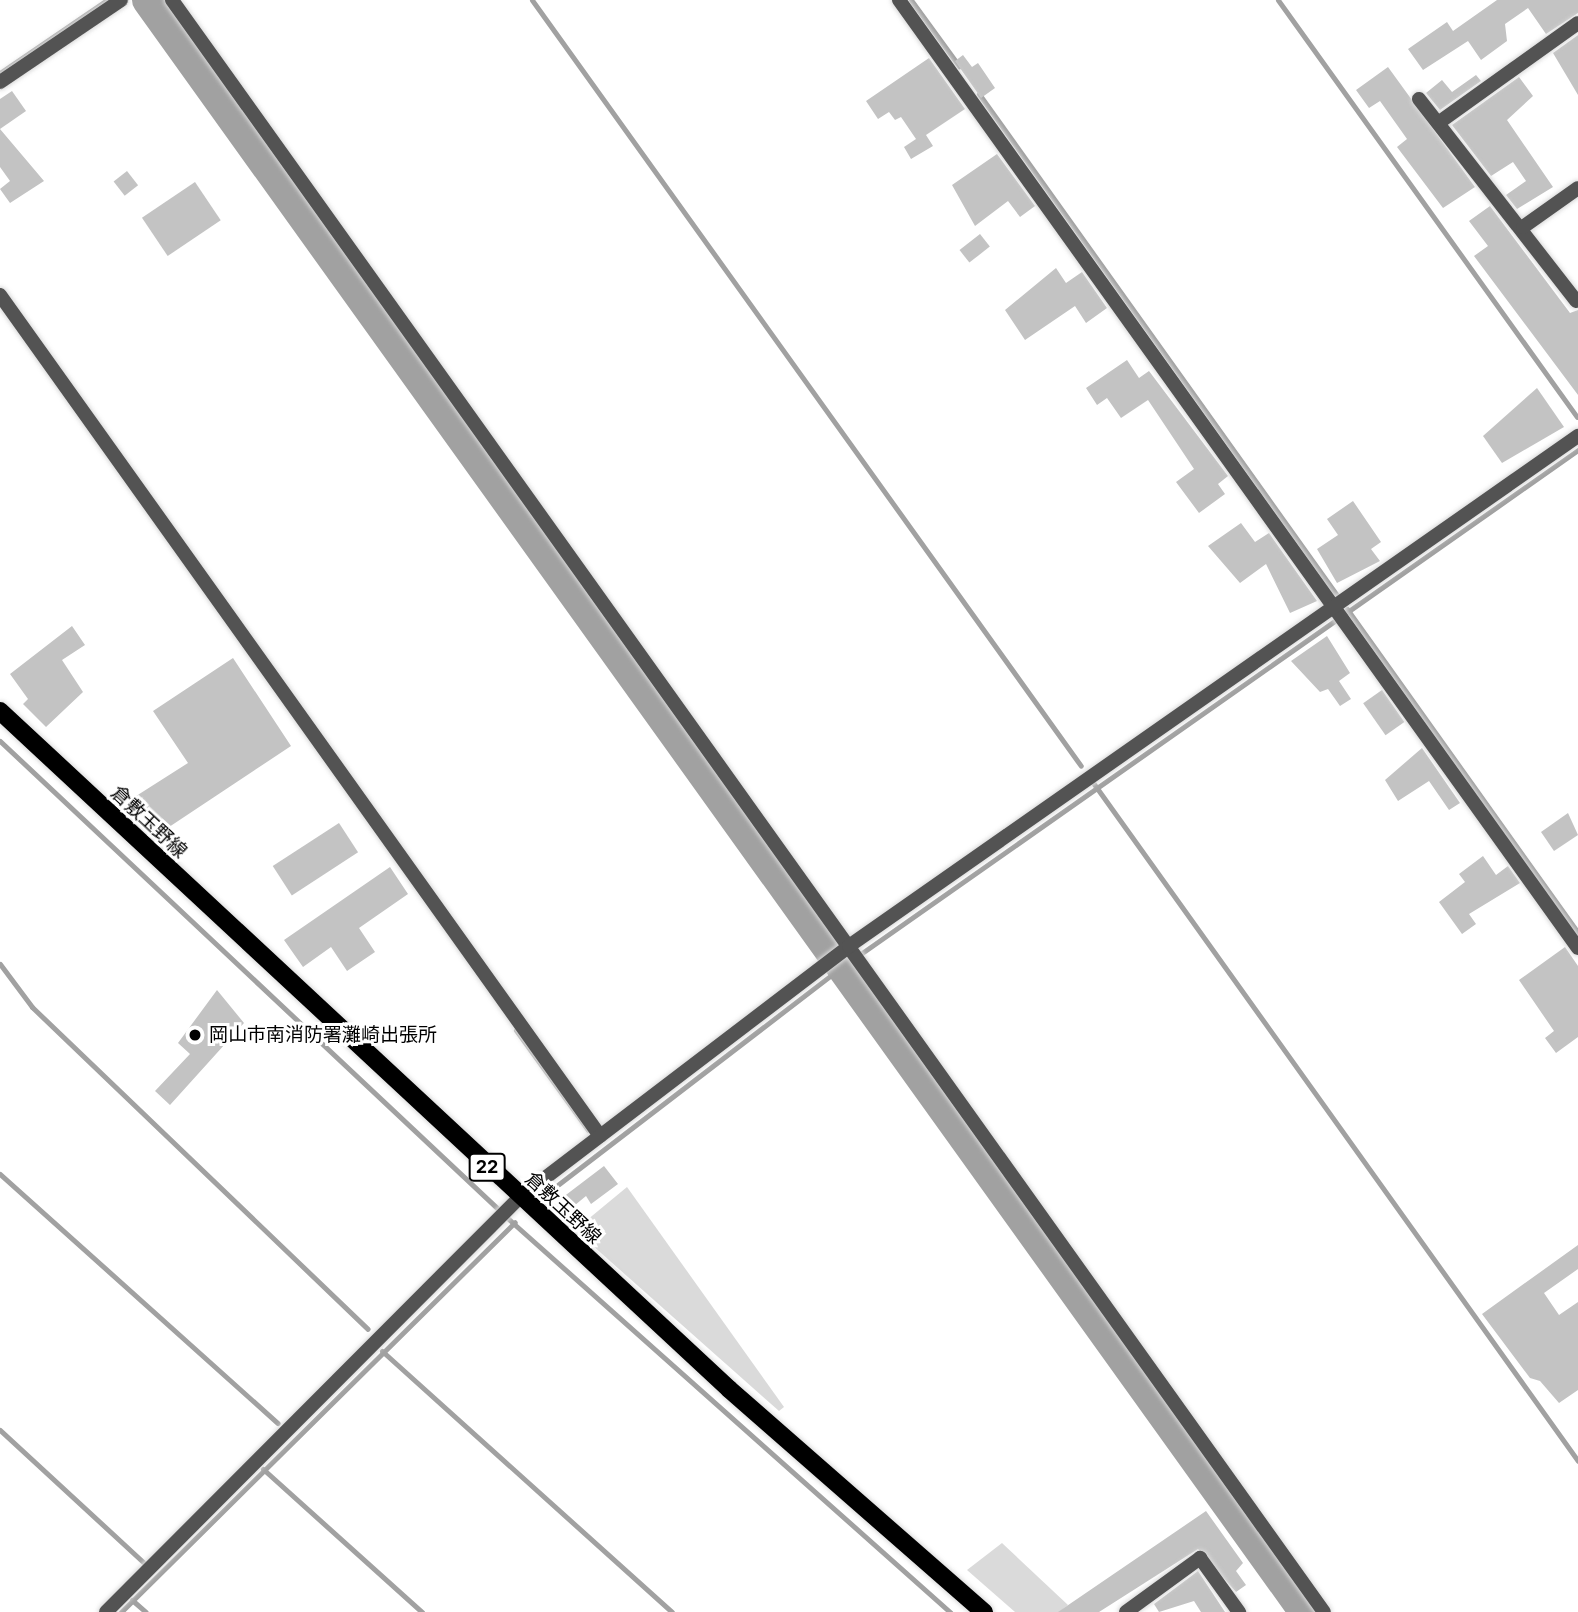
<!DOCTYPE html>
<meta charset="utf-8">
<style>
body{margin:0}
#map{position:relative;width:1578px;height:1612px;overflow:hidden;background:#fff;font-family:Inter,"Noto Sans JP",sans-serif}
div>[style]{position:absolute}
.green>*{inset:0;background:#dadada}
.stream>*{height:5px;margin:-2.5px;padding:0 2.5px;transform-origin:2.5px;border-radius:2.5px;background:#a1a1a1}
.river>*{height:32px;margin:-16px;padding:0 16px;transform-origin:16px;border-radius:16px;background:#a1a1a1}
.building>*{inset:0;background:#c3c3c3;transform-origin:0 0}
.roads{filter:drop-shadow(0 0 2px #dbdbdb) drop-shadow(0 0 2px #dbdbdb)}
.minor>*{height:14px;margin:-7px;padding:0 7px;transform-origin:7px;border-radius:7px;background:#535353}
.primary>*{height:18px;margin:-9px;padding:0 9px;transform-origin:9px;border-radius:9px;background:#000}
.dots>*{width:19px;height:19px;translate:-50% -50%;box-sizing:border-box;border:4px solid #fff;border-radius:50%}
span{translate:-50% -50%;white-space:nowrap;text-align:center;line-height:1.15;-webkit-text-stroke:6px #fff;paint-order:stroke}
.shield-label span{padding:2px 5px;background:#fff;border:2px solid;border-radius:5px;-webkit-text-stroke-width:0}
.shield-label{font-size:18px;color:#000;font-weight:700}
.street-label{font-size:19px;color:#000}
.poi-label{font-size:19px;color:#000}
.left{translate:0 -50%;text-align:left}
</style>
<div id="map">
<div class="green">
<div style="clip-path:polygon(627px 1187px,784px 1407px,779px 1411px,575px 1230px)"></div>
<div style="clip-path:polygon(1002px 1543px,1068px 1605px,1059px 1612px,1015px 1612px,967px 1570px)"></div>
</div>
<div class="stream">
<div style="left:532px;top:0;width:942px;rotate:54.37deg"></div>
<div style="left:911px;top:0;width:82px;rotate:54deg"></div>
<div style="left:1278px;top:0;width:513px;rotate:54.36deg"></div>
<div style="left:0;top:73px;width:130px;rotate:-34.3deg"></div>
<div style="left:979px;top:94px;width:623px;rotate:54.47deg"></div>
<div style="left:1347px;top:609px;width:398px;rotate:54.5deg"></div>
<div style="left:0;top:741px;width:705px;rotate:43.22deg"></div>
<div style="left:514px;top:1224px;width:584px;rotate:41.67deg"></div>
<div style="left:1094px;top:784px;width:832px;rotate:54.44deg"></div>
<div style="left:0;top:964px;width:54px;rotate:53.3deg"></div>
<div style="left:32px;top:1007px;width:465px;rotate:43.8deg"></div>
<div style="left:516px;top:1030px;width:123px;rotate:54.2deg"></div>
<div style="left:0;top:1174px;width:373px;rotate:41.9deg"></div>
<div style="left:555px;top:1187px;width:362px;rotate:-37.5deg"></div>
<div style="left:842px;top:967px;width:899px;rotate:-35.09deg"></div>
<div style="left:382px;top:1351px;width:390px;rotate:42deg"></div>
<div style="left:0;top:1430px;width:195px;rotate:42.7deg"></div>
<div style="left:263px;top:1469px;width:214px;rotate:42deg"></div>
<div style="left:132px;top:1600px;width:18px;rotate:41deg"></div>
<div style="left:121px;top:1612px;width:554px;rotate:-44.71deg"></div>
</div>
<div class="river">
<div style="left:148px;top:0;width:1984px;rotate:54.33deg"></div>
</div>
<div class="building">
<div style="clip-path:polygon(1497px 0,1578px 0,1578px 13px,1546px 34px,1528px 8px,1505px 24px,1507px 41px,1481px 60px,1468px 41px,1423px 70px,1408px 49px,1447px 22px,1453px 31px)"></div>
<div style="clip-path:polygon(1578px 35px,1578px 95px,1553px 53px)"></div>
<div style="clip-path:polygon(963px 55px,972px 67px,978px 63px,995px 88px,981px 98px,955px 61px)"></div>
<div style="clip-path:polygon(929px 58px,965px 109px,926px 135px,933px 146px,911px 159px,904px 147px,916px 139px,901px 117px,895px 120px,889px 112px,878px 119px,866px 101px)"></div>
<div style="clip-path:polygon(1388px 67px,1475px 187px,1443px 208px,1397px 147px,1407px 139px,1380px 101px,1369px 108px,1356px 90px)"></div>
<div style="clip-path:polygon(1476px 75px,1481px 81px,1440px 110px,1426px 93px,1442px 80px,1452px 92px)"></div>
<div style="clip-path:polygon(1519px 77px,1533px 96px,1507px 120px,1553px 187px,1517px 209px,1506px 195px,1526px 181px,1513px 162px,1491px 176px,1452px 125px)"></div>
<div style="clip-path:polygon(12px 91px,26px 111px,0 129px,0 99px)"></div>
<div style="clip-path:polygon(0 129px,44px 181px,10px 203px,0 189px,10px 181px,0 167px)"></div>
<div style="clip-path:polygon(997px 154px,1035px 206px,1020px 217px,1008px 201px,975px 226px,952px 185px)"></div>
<div style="left:127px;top:171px;width:18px;height:17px;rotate:52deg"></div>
<div style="left:195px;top:182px;width:46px;height:64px;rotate:56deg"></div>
<div style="clip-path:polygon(1490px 206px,1570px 313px,1578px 310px,1578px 395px,1474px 256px,1488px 246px,1469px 221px)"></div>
<div style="left:980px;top:234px;width:16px;height:26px;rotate:52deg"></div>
<div style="clip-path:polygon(1056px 268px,1066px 283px,1082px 272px,1107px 308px,1086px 323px,1075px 306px,1025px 340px,1005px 310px)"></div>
<div style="clip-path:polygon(1127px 360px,1139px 378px,1149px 371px,1228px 476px,1218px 484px,1225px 494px,1199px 513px,1176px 482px,1194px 469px,1148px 400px,1121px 418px,1107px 398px,1097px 405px,1086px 388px)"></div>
<div style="clip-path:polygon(1537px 388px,1564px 427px,1502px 463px,1483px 436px)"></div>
<div style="clip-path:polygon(1353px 501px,1381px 542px,1371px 549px,1380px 561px,1337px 583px,1317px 549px,1338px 535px,1327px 519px)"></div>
<div style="clip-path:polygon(1241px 523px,1255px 542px,1269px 533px,1317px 601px,1290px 613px,1266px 564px,1240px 583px,1208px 546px)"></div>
<div style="clip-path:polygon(72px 626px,85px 645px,62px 660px,83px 692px,46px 727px,23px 704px,28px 699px,10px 674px)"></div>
<div style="clip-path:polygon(1327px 636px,1350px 673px,1339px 681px,1351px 699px,1340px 706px,1328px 689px,1320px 692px,1291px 661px)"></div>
<div style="clip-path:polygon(233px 658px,291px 746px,157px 835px,133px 798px,188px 763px,153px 711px)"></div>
<div style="left:1382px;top:690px;width:39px;height:23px;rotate:55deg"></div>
<div style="clip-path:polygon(1422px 748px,1460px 803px,1449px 810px,1429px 781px,1398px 801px,1385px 780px)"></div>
<div style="clip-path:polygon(1568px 813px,1578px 835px,1554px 851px,1541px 832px)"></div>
<div style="left:339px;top:823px;width:35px;height:79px;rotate:57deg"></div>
<div style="clip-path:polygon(1483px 856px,1496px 875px,1508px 866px,1520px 883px,1469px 914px,1476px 924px,1462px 934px,1439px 902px,1465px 882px,1459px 874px)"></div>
<div style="clip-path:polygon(390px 867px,408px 894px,359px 928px,375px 952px,347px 971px,331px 947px,303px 967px,284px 940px)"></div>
<div style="clip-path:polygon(1565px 947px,1578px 966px,1578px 1037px,1556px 1053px,1545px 1038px,1554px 1031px,1519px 980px)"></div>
<div style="clip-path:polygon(217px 990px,244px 1023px,170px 1105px,155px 1091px,190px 1054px,178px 1043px)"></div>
<div style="clip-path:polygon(604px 1166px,618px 1184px,591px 1204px,586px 1196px,563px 1215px,554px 1204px)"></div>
<div style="clip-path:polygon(1578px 1245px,1578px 1269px,1544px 1293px,1559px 1315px,1578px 1302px,1578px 1390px,1559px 1403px,1540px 1381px,1530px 1378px,1482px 1314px)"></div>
<div style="clip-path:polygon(1206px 1511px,1243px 1563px,1236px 1571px,1246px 1585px,1236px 1592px,1198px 1549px,1099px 1612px,1058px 1612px)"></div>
<div style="clip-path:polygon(1198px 1571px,1225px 1612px,1201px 1612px,1194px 1601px,1159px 1612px,1154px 1604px)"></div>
</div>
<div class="roads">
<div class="minor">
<div style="left:172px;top:0;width:1981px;rotate:54.45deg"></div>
<div style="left:899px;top:0;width:1166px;rotate:54.39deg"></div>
<div style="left:0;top:82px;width:146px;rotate:-34.1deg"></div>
<div style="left:1419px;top:99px;width:256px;rotate:52.1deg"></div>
<div style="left:1441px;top:121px;width:168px;rotate:-35.6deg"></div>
<div style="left:1523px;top:227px;width:67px;rotate:-35.3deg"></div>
<div style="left:0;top:295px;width:1033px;rotate:54.49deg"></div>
<div style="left:106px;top:1612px;width:586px;rotate:-45.07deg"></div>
<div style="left:520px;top:1197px;width:414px;rotate:-37.3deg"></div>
<div style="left:849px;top:946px;width:890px;rotate:-34.98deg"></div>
<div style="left:1126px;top:1612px;width:92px;rotate:-36.1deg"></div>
<div style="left:1200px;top:1558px;width:67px;rotate:54.2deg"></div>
</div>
<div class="primary">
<div style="left:0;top:711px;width:996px;rotate:42.92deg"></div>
<div style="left:729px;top:1389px;width:339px;rotate:41.2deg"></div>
</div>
</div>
<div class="dots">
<div style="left:195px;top:1035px;background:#000"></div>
</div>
<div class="shield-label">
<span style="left:487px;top:1167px">22</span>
</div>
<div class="street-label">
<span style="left:149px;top:822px;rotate:43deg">倉敷玉野線</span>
<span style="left:563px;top:1208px;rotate:43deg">倉敷玉野線</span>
</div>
<div class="poi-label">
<span class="left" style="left:209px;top:1035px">岡山市南消防署灘崎出張所</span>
</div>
</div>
